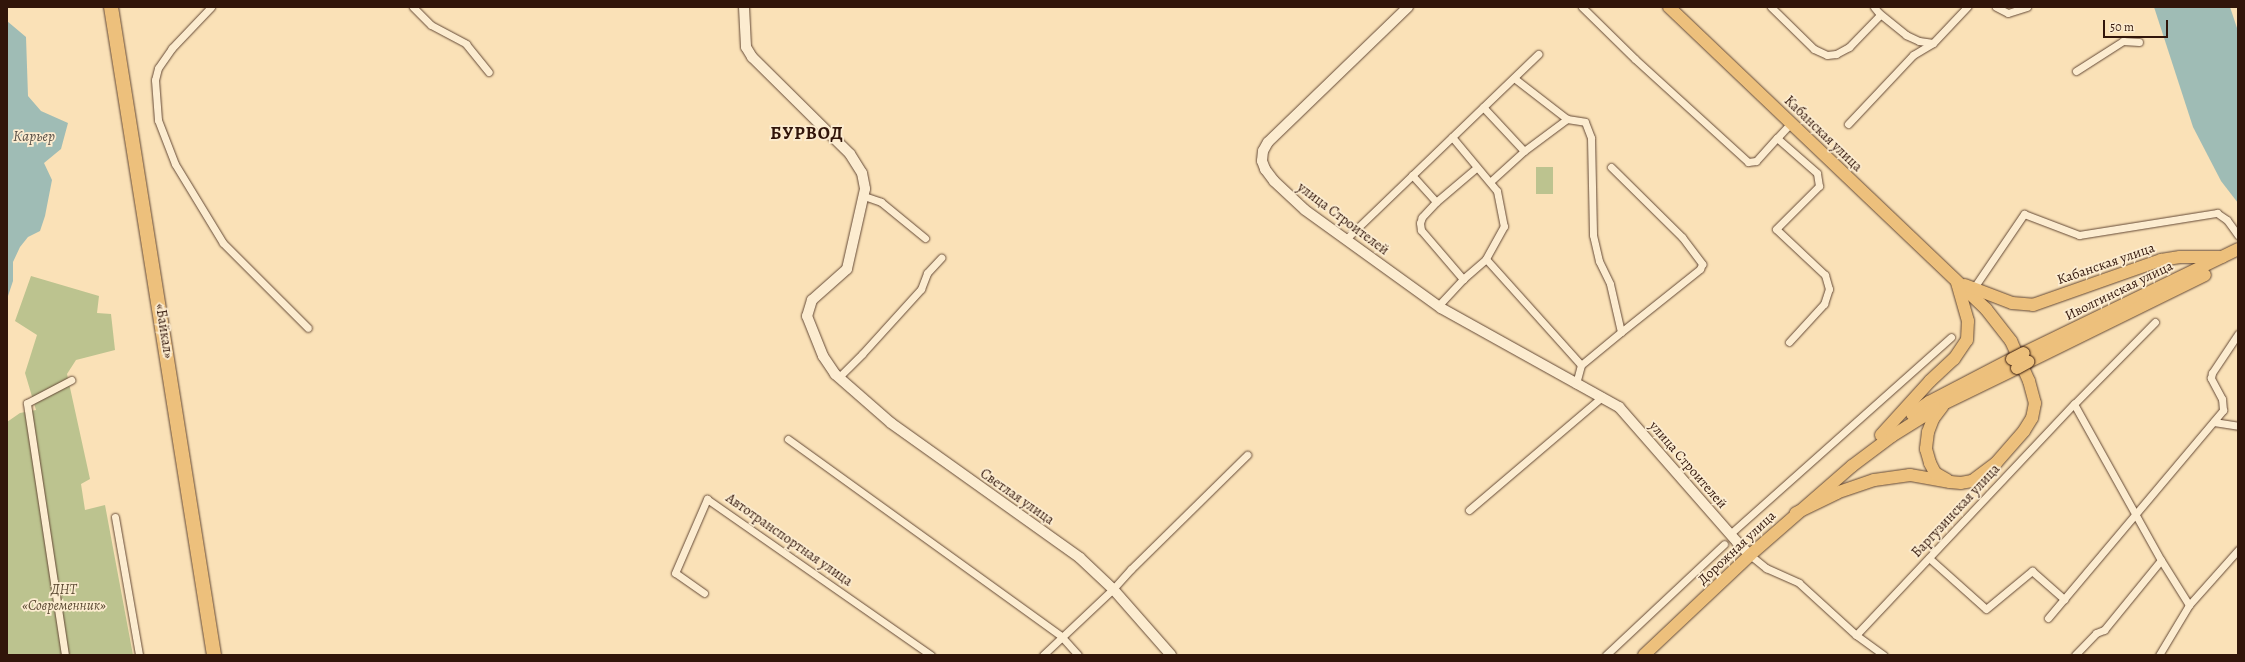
<!DOCTYPE html>
<meta charset="utf-8">
<style>
body{margin:0}
#map{position:relative;width:2245px;height:662px;overflow:hidden;background:#fae1b7;font-family:Alegreya,serif}
div>[style]{position:absolute}
.green>*{inset:0;background:#bcc38f;transform-origin:0 0}
.water>*{inset:0;background:#9fbcb5}
.roads{filter:drop-shadow(0 0 1px #634835) drop-shadow(0 0 1px #634835)}
.street>*{height:7px;margin:-3.5px;padding:0 3.5px;transform-origin:3.5px;border-radius:3.5px;background:#fcecd0}
.secondary>*{height:10px;margin:-5px;padding:0 5px;transform-origin:5px;border-radius:5px;background:#fcecd0}
.primary>*{height:12px;margin:-6px;padding:0 6px;transform-origin:6px;border-radius:6px;background:#edc07c}
.highway>*{height:14px;margin:-7px;padding:0 7px;transform-origin:7px;border-radius:7px;background:#edc07c}
.bridges{filter:drop-shadow(0 0 1px #31150a) drop-shadow(0 0 1px #31150a)}
.primary-bridge>*{height:12px;margin:-6px;padding:0 6px;transform-origin:6px;border-radius:6px;background:#edc07c}
span{translate:-50% -50%;white-space:nowrap;text-align:center;line-height:1.15;-webkit-text-stroke:3.5px #fcecd0;paint-order:stroke}
.street-label{font-size:14px;color:#31150a}
.park-label{font-size:14px;color:#5b4932;font-style:italic}
.water-label{font-size:15px;color:#584f46;font-style:italic}
.district-label{font-size:18px;color:#31150a;font-weight:700;letter-spacing:1px}
.frame{position:absolute;inset:0;border:8px solid #31150a;pointer-events:none}
.scale{position:absolute;left:2103px;top:20px;width:65px;height:18px;box-sizing:border-box;border:2px solid #31150a;border-top:0;padding-left:5px;font-size:12px;line-height:14px;white-space:nowrap;color:#31150a;-webkit-text-stroke:3px #fcecd0;paint-order:stroke}
</style>
<div id="map">
<div class="green">
<div style="left:1536px;top:167px;width:17px;height:27px"></div>
<div style="clip-path:polygon(31px 276px,99px 296px,97px 313px,111px 314px,115px 350px,76px 360px,67px 374px,90px 479px,81px 484px,85px 510px,105px 505px,133px 655px,7px 655px,7px 422px,20px 413px,36px 410px,25px 373px,37px 335px,15px 321px)"></div>
</div>
<div class="water">
<div style="clip-path:polygon(2154px 7px,2230px 7px,2238px 31px,2238px 203px,2221px 181px,2193px 127px)"></div>
<div style="clip-path:polygon(7px 21px,26px 37px,28px 96px,41px 111px,68px 123px,61px 149px,44px 163px,52px 180px,45px 216px,40px 231px,28px 237px,20px 247px,13px 262px,13px 281px,7px 299px)"></div>
</div>
<div class="roads">
<div class="street">
<div style="left:211px;top:7px;width:57px;rotate:133.6deg"></div>
<div style="left:172px;top:48px;width:24px;rotate:125deg"></div>
<div style="left:158px;top:68px;width:12px;rotate:104deg"></div>
<div style="left:155px;top:80px;width:40px;rotate:85.7deg"></div>
<div style="left:158px;top:120px;width:47px;rotate:68.9deg"></div>
<div style="left:175px;top:164px;width:92px;rotate:58.7deg"></div>
<div style="left:223px;top:243px;width:120px;rotate:45deg"></div>
<div style="left:413px;top:7px;width:25px;rotate:45deg"></div>
<div style="left:431px;top:25px;width:40px;rotate:28deg"></div>
<div style="left:466px;top:44px;width:36px;rotate:51deg"></div>
<div style="left:1582px;top:7px;width:74px;rotate:44.5deg"></div>
<div style="left:1635px;top:59px;width:153px;rotate:42.3deg"></div>
<div style="left:1748px;top:162px;width:8px;rotate:-7deg"></div>
<div style="left:1756px;top:161px;width:31px;rotate:-48deg"></div>
<div style="left:1771px;top:7px;width:60px;rotate:44.3deg"></div>
<div style="left:1814px;top:49px;width:14px;rotate:25deg"></div>
<div style="left:1827px;top:55px;width:9px;rotate:-6deg"></div>
<div style="left:1836px;top:54px;width:15px;rotate:-28deg"></div>
<div style="left:1849px;top:47px;width:45px;rotate:-45.9deg"></div>
<div style="left:1874px;top:7px;width:8px;rotate:50deg"></div>
<div style="left:1879px;top:13px;width:35px;rotate:39deg"></div>
<div style="left:1906px;top:35px;width:14px;rotate:25deg"></div>
<div style="left:1919px;top:41px;width:14px;rotate:8deg"></div>
<div style="left:1996px;top:7px;width:13px;rotate:27deg"></div>
<div style="left:2008px;top:13px;width:20px;rotate:-18deg"></div>
<div style="left:2076px;top:71px;width:56px;rotate:-32.6deg"></div>
<div style="left:2123px;top:41px;width:16px;rotate:4deg"></div>
<div style="left:1514px;top:78px;width:67px;rotate:37.7deg"></div>
<div style="left:1567px;top:119px;width:18px;rotate:9deg"></div>
<div style="left:1585px;top:122px;width:17px;rotate:69deg"></div>
<div style="left:1591px;top:138px;width:97px;rotate:88.8deg"></div>
<div style="left:1593px;top:235px;width:27px;rotate:77deg"></div>
<div style="left:1599px;top:261px;width:25px;rotate:64deg"></div>
<div style="left:1610px;top:284px;width:49px;rotate:77.1deg"></div>
<div style="left:1621px;top:332px;width:52px;rotate:140.5deg"></div>
<div style="left:1483px;top:107px;width:60px;rotate:47deg"></div>
<div style="left:1848px;top:124px;width:95px;rotate:-46.7deg"></div>
<div style="left:1913px;top:55px;width:23px;rotate:-31deg"></div>
<div style="left:1933px;top:43px;width:50px;rotate:-46.6deg"></div>
<div style="left:1452px;top:137px;width:70px;rotate:50.2deg"></div>
<div style="left:1497px;top:191px;width:36px;rotate:79deg"></div>
<div style="left:1504px;top:226px;width:38px;rotate:119deg"></div>
<div style="left:1486px;top:259px;width:142px;rotate:48.1deg"></div>
<div style="left:1581px;top:365px;width:20px;rotate:105deg"></div>
<div style="left:1611px;top:167px;width:100px;rotate:44.6deg"></div>
<div style="left:1682px;top:237px;width:34px;rotate:53deg"></div>
<div style="left:1702px;top:264px;width:5px;rotate:112deg"></div>
<div style="left:1700px;top:269px;width:101px;rotate:141.4deg"></div>
<div style="left:1412px;top:175px;width:36px;rotate:48deg"></div>
<div style="left:1436px;top:202px;width:52px;rotate:-40.4deg"></div>
<div style="left:1491px;top:181px;width:45px;rotate:-42.3deg"></div>
<div style="left:1524px;top:151px;width:54px;rotate:-36.7deg"></div>
<div style="left:864px;top:196px;width:18px;rotate:19deg"></div>
<div style="left:881px;top:202px;width:57px;rotate:39.3deg"></div>
<div style="left:1436px;top:202px;width:21px;rotate:133deg"></div>
<div style="left:1422px;top:217px;width:6px;rotate:108deg"></div>
<div style="left:1420px;top:223px;width:7px;rotate:82deg"></div>
<div style="left:1421px;top:230px;width:65px;rotate:49.4deg"></div>
<div style="left:1346px;top:239px;width:267px;rotate:-43.9deg"></div>
<div style="left:1973px;top:289px;width:91px;rotate:-55.8deg"></div>
<div style="left:2024px;top:214px;width:59px;rotate:20.9deg"></div>
<div style="left:2079px;top:235px;width:140px;rotate:-9.1deg"></div>
<div style="left:2217px;top:213px;width:12px;rotate:35deg"></div>
<div style="left:2227px;top:220px;width:19px;rotate:54deg"></div>
<div style="left:1438px;top:306px;width:37px;rotate:-47deg"></div>
<div style="left:1463px;top:279px;width:30px;rotate:-41deg"></div>
<div style="left:2155px;top:322px;width:115px;rotate:134.6deg"></div>
<div style="left:2074px;top:404px;width:179px;rotate:60.9deg"></div>
<div style="left:2161px;top:560px;width:53px;rotate:58.1deg"></div>
<div style="left:1789px;top:342px;width:52px;rotate:-47.4deg"></div>
<div style="left:1824px;top:304px;width:16px;rotate:-72deg"></div>
<div style="left:1829px;top:289px;width:15px;rotate:-106deg"></div>
<div style="left:1825px;top:275px;width:67px;rotate:-136.8deg"></div>
<div style="left:1776px;top:229px;width:61px;rotate:-45deg"></div>
<div style="left:1819px;top:186px;width:13px;rotate:-99deg"></div>
<div style="left:1817px;top:173px;width:53px;rotate:-138.8deg"></div>
<div style="left:1777px;top:138px;width:21px;rotate:-47deg"></div>
<div style="left:839px;top:377px;width:33px;rotate:-45deg"></div>
<div style="left:862px;top:354px;width:88px;rotate:-47.8deg"></div>
<div style="left:921px;top:289px;width:17px;rotate:-69deg"></div>
<div style="left:927px;top:273px;width:21px;rotate:-47deg"></div>
<div style="left:2214px;top:422px;width:24px;rotate:9deg"></div>
<div style="left:788px;top:439px;width:337px;rotate:35.8deg"></div>
<div style="left:1061px;top:636px;width:25px;rotate:48deg"></div>
<div style="left:1469px;top:510px;width:175px;rotate:-40.4deg"></div>
<div style="left:115px;top:517px;width:140px;rotate:80.1deg"></div>
<div style="left:1730px;top:534px;width:296px;rotate:-41.7deg"></div>
<div style="left:1750px;top:555px;width:21px;rotate:39deg"></div>
<div style="left:1766px;top:568px;width:36px;rotate:24deg"></div>
<div style="left:1799px;top:583px;width:77px;rotate:42.4deg"></div>
<div style="left:1856px;top:635px;width:34px;rotate:36deg"></div>
<div style="left:1929px;top:558px;width:76px;rotate:41.8deg"></div>
<div style="left:1986px;top:609px;width:60px;rotate:-39.6deg"></div>
<div style="left:2032px;top:571px;width:43px;rotate:41.2deg"></div>
<div style="left:704px;top:593px;width:35px;rotate:-145deg"></div>
<div style="left:675px;top:573px;width:81px;rotate:-66.6deg"></div>
<div style="left:707px;top:499px;width:273px;rotate:34.9deg"></div>
<div style="left:2048px;top:618px;width:272px;rotate:-49.9deg"></div>
<div style="left:2223px;top:410px;width:11px;rotate:-95deg"></div>
<div style="left:2222px;top:399px;width:24px;rotate:-118deg"></div>
<div style="left:2211px;top:378px;width:5px;rotate:-79deg"></div>
<div style="left:2212px;top:373px;width:47px;rotate:-56.3deg"></div>
<div style="left:1856px;top:635px;width:318px;rotate:-46.7deg"></div>
<div style="left:65px;top:655px;width:255px;rotate:-98.6deg"></div>
<div style="left:27px;top:403px;width:50px;rotate:-27.6deg"></div>
<div style="left:1043px;top:655px;width:96px;rotate:-43.3deg"></div>
<div style="left:1113px;top:589px;width:27px;rotate:-48deg"></div>
<div style="left:1131px;top:569px;width:163px;rotate:-44.5deg"></div>
<div style="left:1606px;top:655px;width:162px;rotate:-43.2deg"></div>
<div style="left:2075px;top:655px;width:30px;rotate:-46deg"></div>
<div style="left:2096px;top:633px;width:9px;rotate:-21deg"></div>
<div style="left:2104px;top:630px;width:90px;rotate:-50.8deg"></div>
<div style="left:2159px;top:655px;width:58px;rotate:-59deg"></div>
<div style="left:2189px;top:605px;width:74px;rotate:-48.3deg"></div>
</div>
<div class="secondary">
<div style="left:744px;top:7px;width:40px;rotate:87.1deg"></div>
<div style="left:746px;top:47px;width:12px;rotate:59deg"></div>
<div style="left:752px;top:57px;width:138px;rotate:44.7deg"></div>
<div style="left:850px;top:154px;width:22px;rotate:58deg"></div>
<div style="left:862px;top:173px;width:16px;rotate:79deg"></div>
<div style="left:865px;top:189px;width:82px;rotate:102.7deg"></div>
<div style="left:847px;top:269px;width:47px;rotate:138.5deg"></div>
<div style="left:812px;top:300px;width:17px;rotate:107deg"></div>
<div style="left:807px;top:316px;width:43px;rotate:68.2deg"></div>
<div style="left:823px;top:356px;width:22px;rotate:56deg"></div>
<div style="left:835px;top:374px;width:74px;rotate:41.2deg"></div>
<div style="left:891px;top:423px;width:232px;rotate:35.5deg"></div>
<div style="left:1080px;top:558px;width:45px;rotate:43.2deg"></div>
<div style="left:1113px;top:589px;width:88px;rotate:48.7deg"></div>
<div style="left:1408px;top:7px;width:194px;rotate:136deg"></div>
<div style="left:1268px;top:142px;width:10px;rotate:119deg"></div>
<div style="left:1263px;top:151px;width:10px;rotate:96deg"></div>
<div style="left:1262px;top:161px;width:9px;rotate:69deg"></div>
<div style="left:1265px;top:169px;width:15px;rotate:53deg"></div>
<div style="left:1274px;top:181px;width:42px;rotate:43.1deg"></div>
<div style="left:1305px;top:210px;width:168px;rotate:35.8deg"></div>
<div style="left:1441px;top:308px;width:204px;rotate:29.1deg"></div>
<div style="left:1619px;top:407px;width:179px;rotate:48.8deg"></div>
<div style="left:1737px;top:542px;width:18px;rotate:45deg"></div>
</div>
<div class="primary">
<div style="left:1669px;top:7px;width:438px;rotate:43.6deg"></div>
<div style="left:1986px;top:309px;width:41px;rotate:52deg"></div>
<div style="left:2011px;top:341px;width:44px;rotate:65.8deg"></div>
<div style="left:2029px;top:381px;width:23px;rotate:75deg"></div>
<div style="left:2035px;top:403px;width:15px;rotate:101deg"></div>
<div style="left:2032px;top:418px;width:15px;rotate:122deg"></div>
<div style="left:2024px;top:431px;width:43px;rotate:131.2deg"></div>
<div style="left:1996px;top:463px;width:30px;rotate:143deg"></div>
<div style="left:1972px;top:481px;width:11px;rotate:170deg"></div>
<div style="left:1961px;top:483px;width:11px;rotate:-175deg"></div>
<div style="left:1950px;top:482px;width:41px;rotate:-170.1deg"></div>
<div style="left:1910px;top:475px;width:36px;rotate:172deg"></div>
<div style="left:1874px;top:480px;width:39px;rotate:161deg"></div>
<div style="left:1837px;top:493px;width:46px;rotate:154deg"></div>
<div style="left:1965px;top:285px;width:50px;rotate:21deg"></div>
<div style="left:2012px;top:303px;width:21px;rotate:5deg"></div>
<div style="left:2033px;top:305px;width:136px;rotate:-19.4deg"></div>
<div style="left:2161px;top:260px;width:19px;rotate:-9deg"></div>
<div style="left:2180px;top:257px;width:42px"></div>
<div style="left:2024px;top:353px;width:238px;rotate:-25.9deg"></div>
<div style="left:2028px;top:362px;width:197px;rotate:-26.2deg"></div>
<div style="left:1942px;top:407px;width:15px;rotate:127deg"></div>
<div style="left:1933px;top:419px;width:14px;rotate:111deg"></div>
<div style="left:1928px;top:432px;width:17px;rotate:97deg"></div>
<div style="left:1926px;top:449px;width:15px;rotate:74deg"></div>
<div style="left:1930px;top:463px;width:11px;rotate:63deg"></div>
<div style="left:1935px;top:473px;width:14px;rotate:30deg"></div>
<div style="left:1912px;top:414px;width:21px;rotate:-35deg"></div>
<div style="left:1929px;top:402px;width:93px;rotate:-27.4deg"></div>
<div style="left:1881px;top:435px;width:73px;rotate:-47.8deg"></div>
<div style="left:1930px;top:381px;width:33px;rotate:-43deg"></div>
<div style="left:1954px;top:359px;width:23px;rotate:-56deg"></div>
<div style="left:1967px;top:340px;width:19px;rotate:-87deg"></div>
<div style="left:1968px;top:321px;width:40px;rotate:-106deg"></div>
<div style="left:1644px;top:655px;width:146px;rotate:-43.3deg"></div>
<div style="left:1750px;top:555px;width:135px;rotate:-41.1deg"></div>
<div style="left:1852px;top:466px;width:50px;rotate:-36.9deg"></div>
<div style="left:1892px;top:436px;width:62px;rotate:-31.9deg"></div>
<div style="left:1945px;top:403px;width:80px;rotate:-25.9deg"></div>
</div>
<div class="highway">
<div style="left:111px;top:7px;width:656px;rotate:80.97deg"></div>
</div>
</div>
<div class="bridges">
<div class="primary-bridge">
<div style="left:2012px;top:359px;width:13px;rotate:-27deg"></div>
<div style="left:2017px;top:368px;width:13px;rotate:-29deg"></div>
</div>
</div>
<div class="street-label">
<span style="left:1823px;top:134px;rotate:44deg">Кабанская улица</span>
<span style="left:1343px;top:219px;rotate:37deg">улица Строителей</span>
<span style="left:2106px;top:264px;rotate:-19deg">Кабанская улица</span>
<span style="left:2119px;top:291px;rotate:-26deg">Иволгинская улица</span>
<span style="left:164px;top:331px;rotate:81deg">«Байкал»</span>
<span style="left:1688px;top:465px;rotate:49deg">улица Строителей</span>
<span style="left:1017px;top:497px;rotate:35deg">Светлая улица</span>
<span style="left:1956px;top:511px;rotate:-47deg">Баргузинская улица</span>
<span style="left:789px;top:540px;rotate:35deg">Автотранспортная улица</span>
<span style="left:1737px;top:548px;rotate:-43deg">Дорожная улица</span>
</div>
<div class="park-label">
<span style="left:64px;top:598px">ДНТ<br>«Современник»</span>
</div>
<div class="water-label">
<span style="left:34px;top:137px">Карьер</span>
</div>
<div class="district-label">
<span style="left:807px;top:133px">БУРВОД</span>
</div>
<div class="frame"></div>
<div class="scale">50 m</div>
</div>
